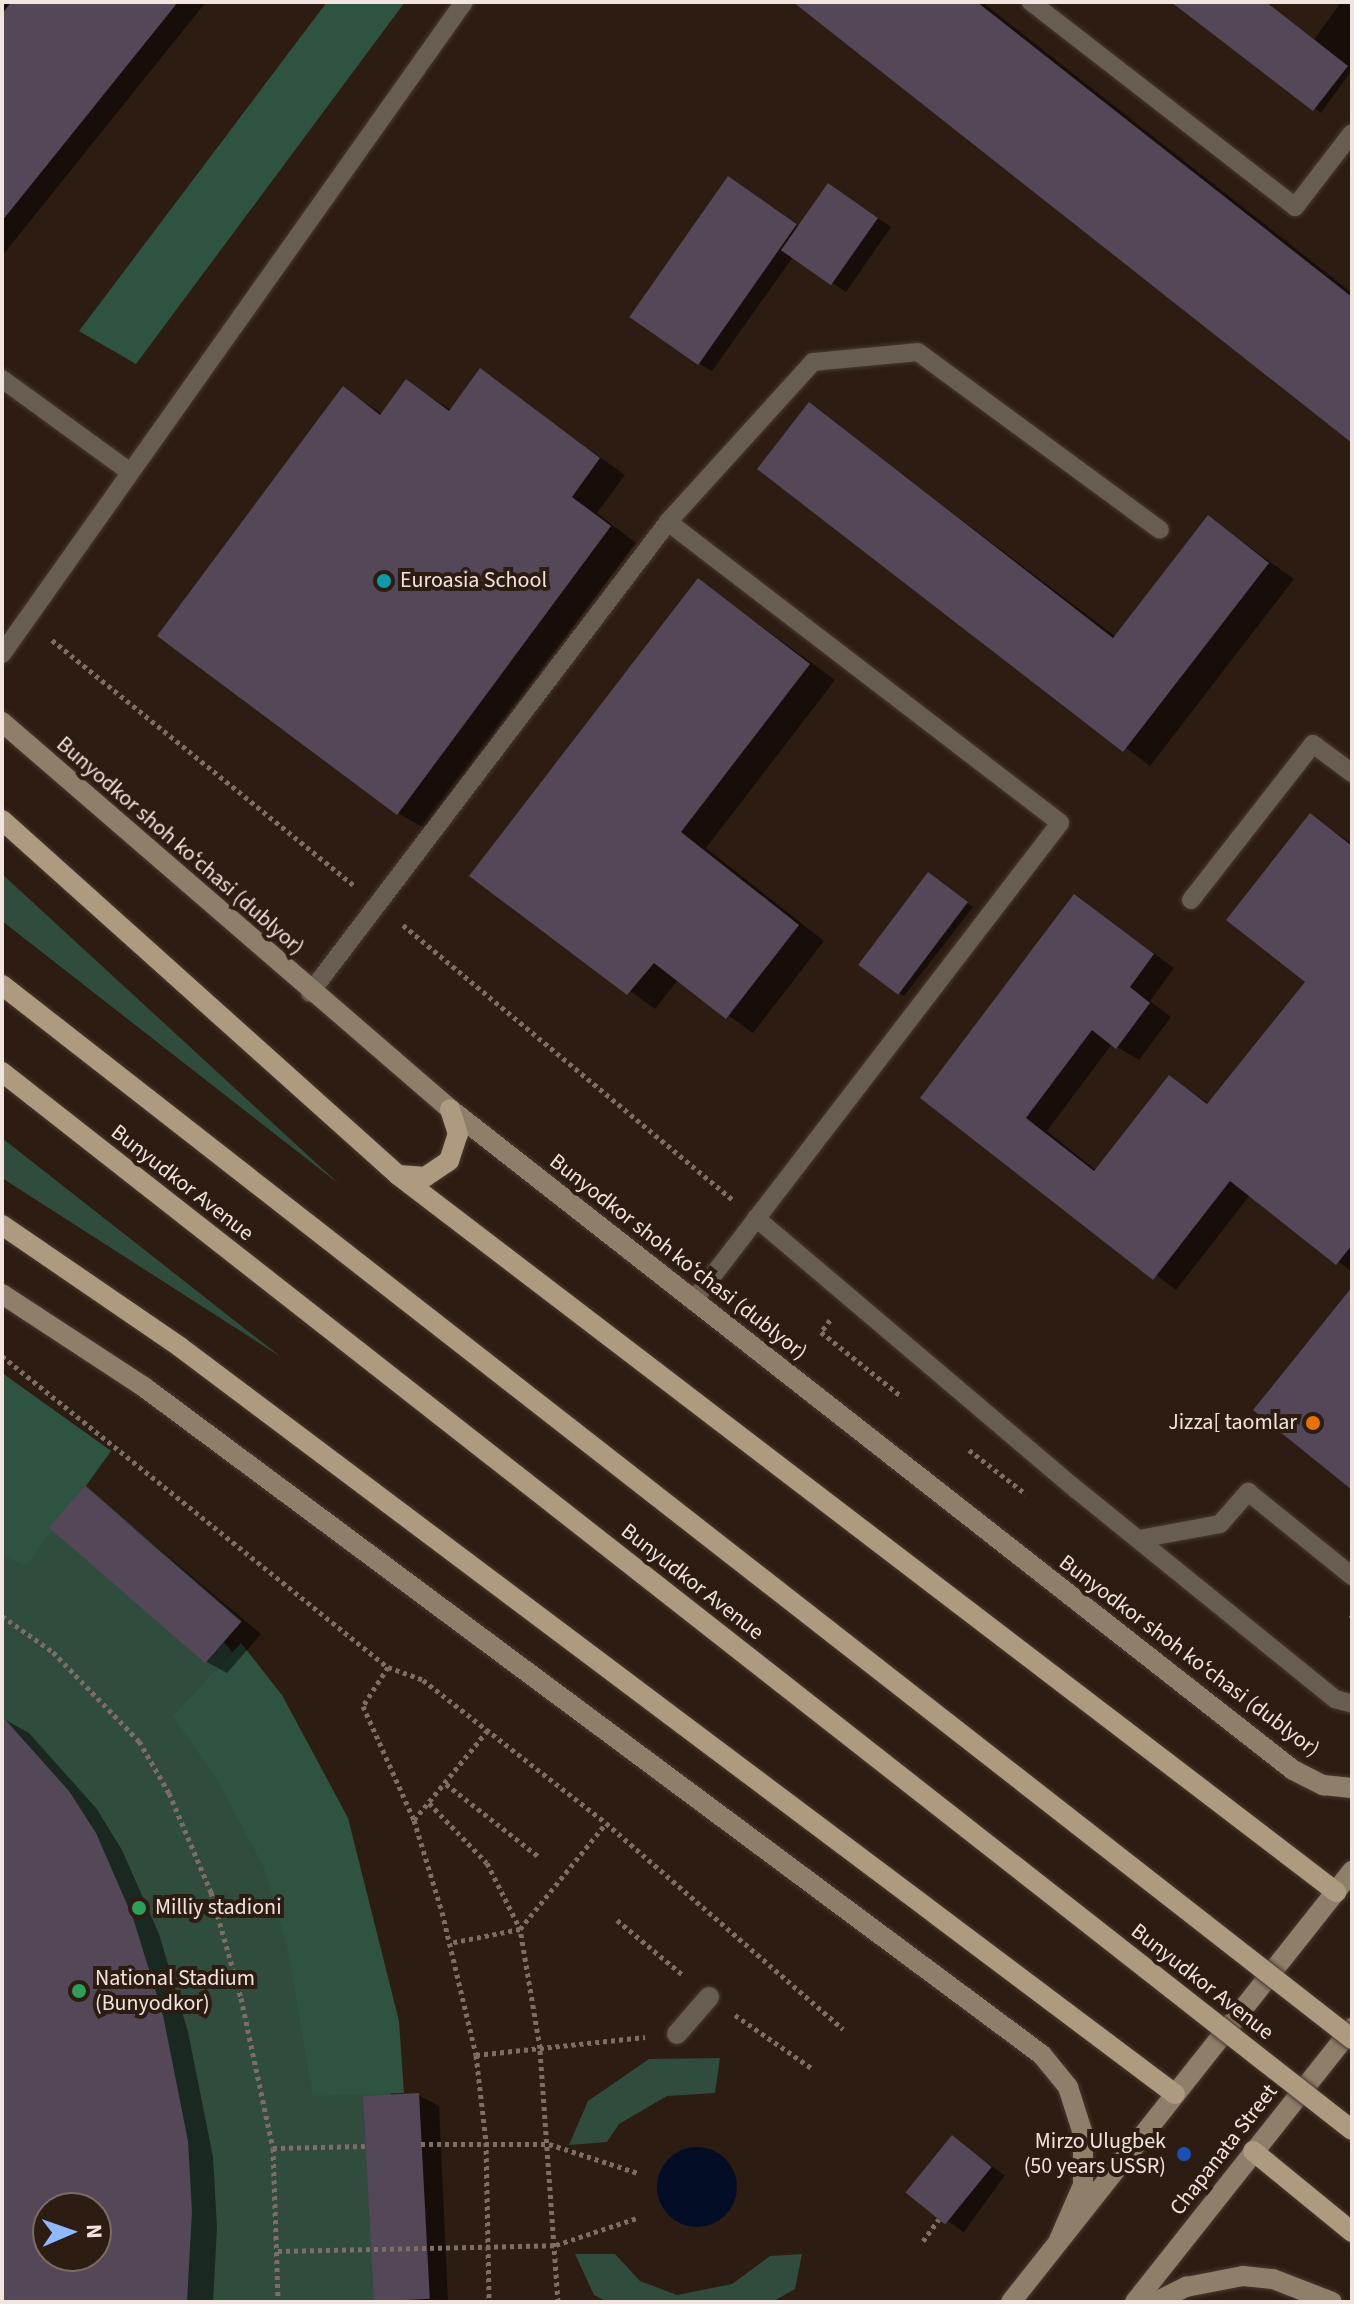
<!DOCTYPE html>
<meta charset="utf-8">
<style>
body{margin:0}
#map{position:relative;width:1354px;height:2304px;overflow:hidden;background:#2d1c12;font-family:"Source Sans 3",sans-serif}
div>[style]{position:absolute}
.green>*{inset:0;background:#304c3d}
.forest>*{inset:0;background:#2e5340}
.water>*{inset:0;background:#030d25}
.round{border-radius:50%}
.shadow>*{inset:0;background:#0007;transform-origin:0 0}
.building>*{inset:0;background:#534758;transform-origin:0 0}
.path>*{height:5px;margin-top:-2.5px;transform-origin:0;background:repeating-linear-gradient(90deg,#7d6d65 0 4px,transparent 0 8px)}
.roads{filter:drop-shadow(0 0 2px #49382f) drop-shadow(0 0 2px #49382f)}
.lane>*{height:18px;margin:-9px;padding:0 9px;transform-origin:9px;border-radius:9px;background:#675d50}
.street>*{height:20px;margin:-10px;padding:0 10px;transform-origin:10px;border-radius:10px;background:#675d50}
.secondary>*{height:20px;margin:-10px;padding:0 10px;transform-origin:10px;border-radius:10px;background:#8f7f6a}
.primary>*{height:20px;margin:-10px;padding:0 10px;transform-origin:10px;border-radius:10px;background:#ae9a7e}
.bridges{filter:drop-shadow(0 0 2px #49382f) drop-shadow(0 0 2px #49382f)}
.primary-bridge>*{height:20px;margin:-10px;padding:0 10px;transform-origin:10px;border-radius:10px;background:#ae9a7e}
.dots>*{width:22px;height:22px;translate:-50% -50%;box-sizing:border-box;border:4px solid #2d1c12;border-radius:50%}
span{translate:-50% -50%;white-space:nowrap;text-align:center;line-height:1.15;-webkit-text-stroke:8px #2d1c12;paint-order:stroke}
.poi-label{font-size:22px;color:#f2e5df}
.left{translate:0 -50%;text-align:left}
.right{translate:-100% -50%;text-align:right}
.street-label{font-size:22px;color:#f2e5df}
.frame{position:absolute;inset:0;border:4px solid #f2e5df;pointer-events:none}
.north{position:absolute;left:32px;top:2192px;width:80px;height:80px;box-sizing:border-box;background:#2d1c12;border:2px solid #7c6c64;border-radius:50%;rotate:88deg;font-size:22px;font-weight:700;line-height:32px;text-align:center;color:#f2e5df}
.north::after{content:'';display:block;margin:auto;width:28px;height:36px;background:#8eb9fd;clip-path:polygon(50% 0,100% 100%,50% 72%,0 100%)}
</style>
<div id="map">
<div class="green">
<div style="clip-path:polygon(2px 874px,339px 1184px,2px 921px)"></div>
<div style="clip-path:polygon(2px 1138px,281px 1357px,2px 1178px)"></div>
<div style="clip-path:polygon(evenodd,2px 1373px,111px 1451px,86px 1486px,242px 1621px,224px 1642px,269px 1701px,391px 2094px,400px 2302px,2px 2302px,2px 1373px,48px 2208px,96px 2208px,96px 2256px,48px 2256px,48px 2208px)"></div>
<div style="clip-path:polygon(720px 2058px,715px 2093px,667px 2096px,619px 2124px,607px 2142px,569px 2145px,588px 2101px,649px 2059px)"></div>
<div style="clip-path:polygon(575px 2254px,615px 2254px,640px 2281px,677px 2295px,732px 2284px,770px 2256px,802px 2254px,795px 2289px,772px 2302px,607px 2302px,594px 2295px)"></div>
</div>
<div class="forest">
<div style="clip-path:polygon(327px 2px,405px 2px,136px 364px,79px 331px)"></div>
<div style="clip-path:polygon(2px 1373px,111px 1451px,26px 1566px,2px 1555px)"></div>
<div style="clip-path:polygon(241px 1643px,282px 1695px,348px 1818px,399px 2021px,404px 2093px,313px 2096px,287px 1947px,265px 1870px,220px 1785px,173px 1716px)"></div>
</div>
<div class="water">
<div class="round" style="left:657px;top:2147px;width:80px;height:80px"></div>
</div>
<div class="shadow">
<div style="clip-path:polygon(2px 2px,206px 2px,2px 256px)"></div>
<div style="clip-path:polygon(796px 2px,982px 2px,1352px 293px,1352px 440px)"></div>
<div style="clip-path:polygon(1175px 2px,1265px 2px,1314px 40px,1341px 2px,1352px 2px,1352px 70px,1321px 113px)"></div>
<div style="clip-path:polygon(742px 186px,800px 227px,843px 194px,891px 227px,846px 292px,793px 257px,712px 371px,699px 364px)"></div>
<div style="clip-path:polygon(480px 371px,625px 475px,597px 513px,636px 543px,424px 828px,398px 813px,343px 389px,383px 414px,407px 382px,451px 410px)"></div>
<div style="clip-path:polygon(809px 404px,1116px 637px,1208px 517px,1294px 579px,1150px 766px,760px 469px)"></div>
<div style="clip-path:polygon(699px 581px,835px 680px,706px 848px,824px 941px,753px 1033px,678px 980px,655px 1009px,471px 875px)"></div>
<div style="clip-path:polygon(1310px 815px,1352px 844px,1352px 1272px,1250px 1195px,1176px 1290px,923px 1097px,1075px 897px,1174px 968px,1150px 1001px,1171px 1017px,1139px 1060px,1112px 1044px,1047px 1131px,1097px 1171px,1169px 1078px,1210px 1104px,1308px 982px)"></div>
<div style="clip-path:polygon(935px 878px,973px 907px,904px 996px,860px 963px)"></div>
<div style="clip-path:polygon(86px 1488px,261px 1634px,227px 1673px,207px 1662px)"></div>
<div style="clip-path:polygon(evenodd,2px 1718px,29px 1733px,96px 1808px,122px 1850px,159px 1934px,188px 2032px,213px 2157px,217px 2227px,213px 2302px,2px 2302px,2px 1718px,48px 2208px,96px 2208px,96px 2256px,48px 2256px,48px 2208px)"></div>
<div style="clip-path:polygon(418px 2095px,439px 2106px,448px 2302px,378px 2302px)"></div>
<div style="left:953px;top:2138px;width:64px;height:70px;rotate:36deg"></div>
</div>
<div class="building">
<div style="clip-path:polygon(11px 2px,178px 2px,2px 221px,2px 14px)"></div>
<div style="clip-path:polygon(793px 2px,977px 2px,1352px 297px,1352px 443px)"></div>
<div style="clip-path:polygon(1171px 2px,1266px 2px,1348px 66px,1313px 111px)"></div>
<div style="left:728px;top:176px;width:84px;height:172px;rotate:35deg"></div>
<div style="left:828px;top:183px;width:61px;height:82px;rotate:35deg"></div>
<div style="clip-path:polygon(480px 368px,600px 458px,572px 497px,611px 526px,397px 815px,157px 636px,343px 386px,380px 415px,406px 379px,449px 411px)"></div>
<div style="clip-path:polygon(809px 402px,1113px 638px,1208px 515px,1269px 563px,1123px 752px,757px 469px)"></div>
<div style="clip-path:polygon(698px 578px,810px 664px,681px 832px,799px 925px,726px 1019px,654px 963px,627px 995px,469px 876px)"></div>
<div style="clip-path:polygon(1310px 813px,1352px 846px,1352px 1245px,1336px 1265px,1230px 1181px,1153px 1280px,920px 1098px,1074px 894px,1154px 954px,1130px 987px,1150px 1003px,1116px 1049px,1092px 1030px,1026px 1118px,1094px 1171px,1169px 1075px,1207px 1104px,1305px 982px,1226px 920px)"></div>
<div style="left:928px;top:872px;width:50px;height:116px;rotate:37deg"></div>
<div style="clip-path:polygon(1352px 1287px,1352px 1490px,1253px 1410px)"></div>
<div style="left:85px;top:1486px;width:207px;height:55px;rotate:41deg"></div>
<div style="clip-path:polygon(evenodd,2px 1716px,69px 1791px,96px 1833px,133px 1918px,163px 2015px,188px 2141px,192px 2211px,187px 2302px,2px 2302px,2px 1716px,48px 2208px,96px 2208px,96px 2256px,48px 2256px,48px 2208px)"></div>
<div style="left:419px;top:2093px;width:206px;height:56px;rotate:87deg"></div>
<div style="left:952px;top:2135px;width:51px;height:74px;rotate:39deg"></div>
</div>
<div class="path">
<div style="left:52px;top:640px;width:390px;rotate:39.1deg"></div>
<div style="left:403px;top:925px;width:430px;rotate:39.8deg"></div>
<div style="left:830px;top:1320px;width:15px;rotate:127deg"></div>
<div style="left:821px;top:1332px;width:104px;rotate:38.7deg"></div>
<div style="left:2px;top:1356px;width:496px;rotate:38.9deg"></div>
<div style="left:388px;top:1667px;width:37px;rotate:20deg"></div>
<div style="left:423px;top:1680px;width:232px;rotate:38deg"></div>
<div style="left:606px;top:1823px;width:314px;rotate:41deg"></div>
<div style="left:969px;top:1450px;width:72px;rotate:37.7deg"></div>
<div style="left:2px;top:1616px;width:62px;rotate:35.2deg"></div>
<div style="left:53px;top:1652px;width:124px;rotate:46deg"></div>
<div style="left:139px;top:1741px;width:60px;rotate:60deg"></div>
<div style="left:169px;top:1793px;width:108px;rotate:67deg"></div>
<div style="left:211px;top:1892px;width:110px;rotate:74.2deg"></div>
<div style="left:241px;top:1998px;width:153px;rotate:78deg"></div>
<div style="left:273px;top:2148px;width:154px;rotate:88.1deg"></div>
<div style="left:1351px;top:1618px;width:2px;rotate:-63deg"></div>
<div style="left:388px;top:1667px;width:46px;rotate:122.7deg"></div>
<div style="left:363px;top:1706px;width:125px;rotate:65.9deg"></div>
<div style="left:414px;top:1820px;width:96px;rotate:73.1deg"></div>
<div style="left:442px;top:1912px;width:147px;rotate:76.6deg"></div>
<div style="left:476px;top:2055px;width:88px;rotate:83.4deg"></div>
<div style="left:486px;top:2142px;width:160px;rotate:88.9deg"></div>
<div style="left:446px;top:1784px;width:118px;rotate:38.1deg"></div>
<div style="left:429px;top:1803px;width:83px;rotate:46deg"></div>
<div style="left:487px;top:1863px;width:74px;rotate:63.4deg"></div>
<div style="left:520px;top:1929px;width:71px;rotate:168.7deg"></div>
<div style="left:414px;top:1820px;width:117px;rotate:-50.6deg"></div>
<div style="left:617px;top:1920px;width:86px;rotate:39.8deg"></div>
<div style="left:735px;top:2015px;width:95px;rotate:34.7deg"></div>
<div style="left:476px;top:2055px;width:170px;rotate:-6.1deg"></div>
<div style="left:421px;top:2144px;width:128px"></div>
<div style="left:549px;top:2144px;width:94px;rotate:18deg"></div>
<div style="left:273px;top:2148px;width:92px;rotate:-1.2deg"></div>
<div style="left:923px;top:2241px;width:27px;rotate:-54deg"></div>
<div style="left:278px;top:2251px;width:278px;rotate:-1.2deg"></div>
<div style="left:556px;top:2245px;width:85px;rotate:-18.4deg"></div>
<div style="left:558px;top:2302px;width:255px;rotate:-94.1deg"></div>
<div style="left:540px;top:2048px;width:121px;rotate:-99.5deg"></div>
<div style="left:520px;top:1929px;width:136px;rotate:-50.9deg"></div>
</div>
<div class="roads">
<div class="lane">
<div style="left:1031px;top:2px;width:334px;rotate:37.8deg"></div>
<div style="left:1295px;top:207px;width:93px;rotate:-52.4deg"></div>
<div style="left:2px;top:379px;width:158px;rotate:36deg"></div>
<div style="left:668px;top:522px;width:494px;rotate:37.5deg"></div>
<div style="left:1060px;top:823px;width:601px;rotate:127.5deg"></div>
<div style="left:2px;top:654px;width:799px;rotate:-54.68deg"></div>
<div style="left:1191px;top:900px;width:198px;rotate:-52deg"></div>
<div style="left:1313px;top:744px;width:49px;rotate:36.6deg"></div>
<div style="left:310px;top:993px;width:592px;rotate:-52.76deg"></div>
<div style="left:668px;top:522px;width:216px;rotate:-47.8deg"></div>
<div style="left:813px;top:362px;width:105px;rotate:-5.4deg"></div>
<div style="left:918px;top:352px;width:300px;rotate:36.3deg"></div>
<div style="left:756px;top:1218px;width:421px;rotate:40.3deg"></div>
<div style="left:1077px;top:1490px;width:332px;rotate:39deg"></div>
<div style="left:1335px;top:1699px;width:18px;rotate:16deg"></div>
<div style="left:1139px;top:1539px;width:82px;rotate:-10.5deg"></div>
<div style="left:1220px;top:1524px;width:43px;rotate:-48.8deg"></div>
<div style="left:1248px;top:1492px;width:134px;rotate:38.9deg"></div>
</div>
<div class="street">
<div style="left:677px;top:2034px;width:49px;rotate:-49.1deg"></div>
</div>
<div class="secondary">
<div style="left:2px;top:722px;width:592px;rotate:40.82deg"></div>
<div style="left:450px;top:1109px;width:1071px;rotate:38.1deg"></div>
<div style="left:1293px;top:1770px;width:34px;rotate:27deg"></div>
<div style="left:1323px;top:1785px;width:29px;rotate:6deg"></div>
<div style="left:2px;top:1294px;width:170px;rotate:33.2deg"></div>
<div style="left:144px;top:1387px;width:1119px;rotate:36.64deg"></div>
<div style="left:1042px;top:2055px;width:41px;rotate:50.9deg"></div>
<div style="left:1068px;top:2087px;width:49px;rotate:72.3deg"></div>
<div style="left:1083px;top:2134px;width:51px;rotate:90deg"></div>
<div style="left:1083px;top:2185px;width:60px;rotate:113.6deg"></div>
<div style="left:1011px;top:2302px;width:550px;rotate:-51.65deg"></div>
<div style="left:1135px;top:2302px;width:350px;rotate:-51.6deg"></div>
<div style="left:1156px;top:2302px;width:34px;rotate:-27deg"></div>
<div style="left:1186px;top:2287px;width:58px;rotate:-10.9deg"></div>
<div style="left:1243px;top:2276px;width:30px;rotate:6deg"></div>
<div style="left:1273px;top:2279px;width:63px;rotate:21.3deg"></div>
</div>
<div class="primary">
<div style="left:2px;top:820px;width:532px;rotate:41.88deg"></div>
<div style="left:398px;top:1175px;width:1181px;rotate:37.39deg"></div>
<div style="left:398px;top:1175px;width:27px;rotate:4deg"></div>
<div style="left:425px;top:1177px;width:29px;rotate:-34deg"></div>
<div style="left:449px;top:1161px;width:28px;rotate:-72deg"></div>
<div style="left:458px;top:1134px;width:26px;rotate:-108deg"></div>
<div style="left:2px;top:1225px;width:216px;rotate:34.4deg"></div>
<div style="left:180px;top:1347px;width:1244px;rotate:36.9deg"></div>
<div style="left:1253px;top:2151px;width:128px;rotate:39.3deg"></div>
</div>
</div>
<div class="bridges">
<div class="primary-bridge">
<div style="left:2px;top:985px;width:1713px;rotate:37.98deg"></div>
<div style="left:2px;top:1072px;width:1715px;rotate:38.09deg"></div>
</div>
</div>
<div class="dots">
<div style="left:384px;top:581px;background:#0f9aa8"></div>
<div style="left:1313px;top:1423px;background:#e8710a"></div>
<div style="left:139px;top:1908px;background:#2e9e5b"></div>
<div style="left:79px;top:1991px;background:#2e9e5b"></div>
<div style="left:1184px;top:2154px;background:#1a4fb4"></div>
</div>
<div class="poi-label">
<span class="left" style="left:400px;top:581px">Euroasia School</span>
<span class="right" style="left:1297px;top:1423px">Jizza[ taomlar</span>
<span class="left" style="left:155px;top:1908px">Milliy stadioni</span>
<span class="left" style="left:95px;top:1991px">National Stadium<br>(Bunyodkor)</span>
<span class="right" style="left:1166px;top:2154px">Mirzo Ulugbek<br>(50 years USSR)</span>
</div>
<div class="street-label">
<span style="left:180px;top:846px;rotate:41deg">Bunyodkor shoh koʻchasi (dublyor)</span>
<span style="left:182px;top:1183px;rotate:38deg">Bunyudkor Avenue</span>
<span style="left:678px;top:1257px;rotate:38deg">Bunyodkor shoh koʻchasi (dublyor)</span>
<span style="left:692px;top:1582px;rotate:38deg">Bunyudkor Avenue</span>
<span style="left:1189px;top:1656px;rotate:37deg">Bunyodkor shoh koʻchasi (dublyor)</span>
<span style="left:1202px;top:1982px;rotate:38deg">Bunyudkor Avenue</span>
<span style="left:1224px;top:2150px;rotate:-52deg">Chapanata Street</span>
</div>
<div class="frame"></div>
<div class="north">N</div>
</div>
